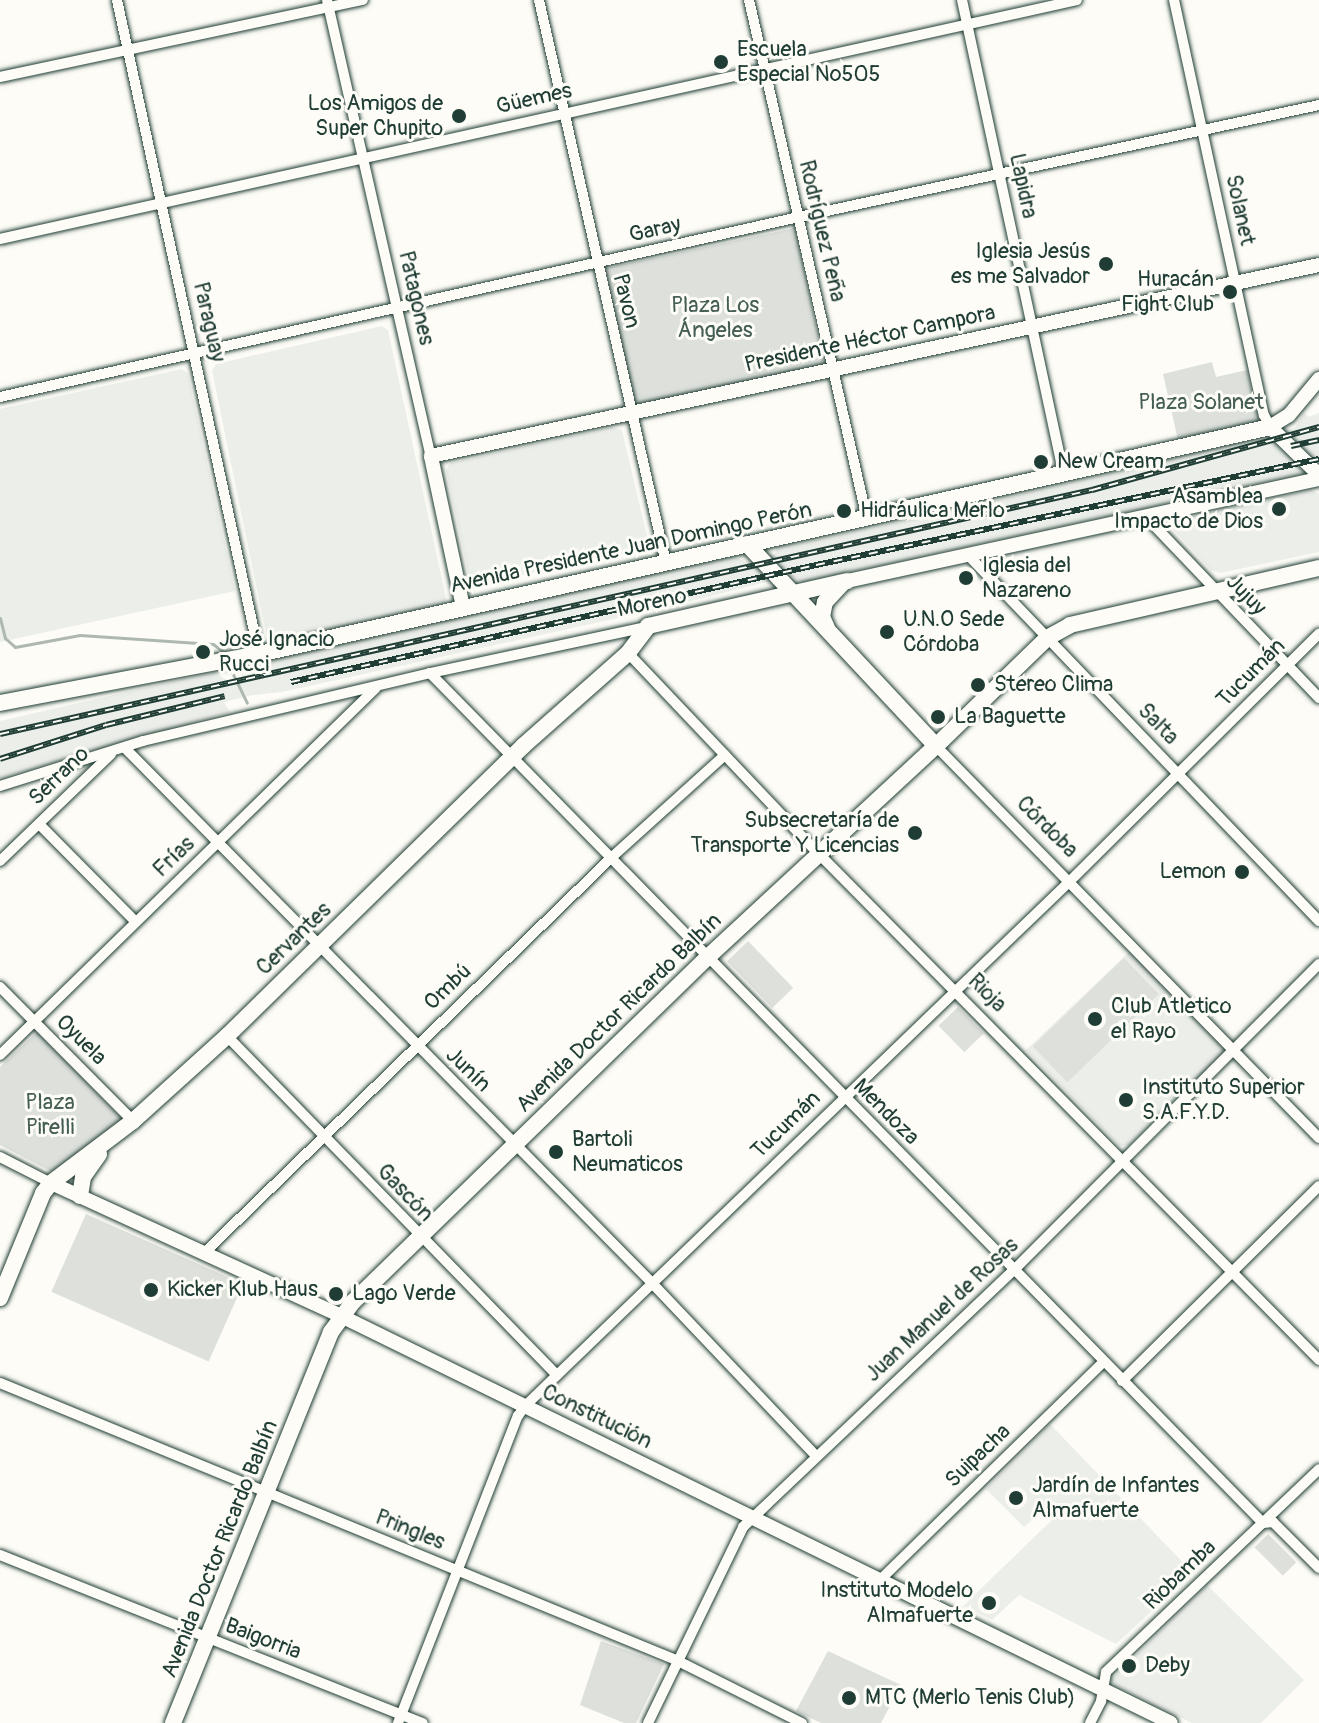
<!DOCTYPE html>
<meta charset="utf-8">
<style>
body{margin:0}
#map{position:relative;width:1319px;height:1723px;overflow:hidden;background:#fdfcf7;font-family:Pangolin,sans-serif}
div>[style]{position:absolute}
.built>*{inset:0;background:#eceee9}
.green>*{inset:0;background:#dde0db;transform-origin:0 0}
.stream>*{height:3px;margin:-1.5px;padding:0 1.5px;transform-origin:1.5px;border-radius:1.5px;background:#aeb8b1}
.roads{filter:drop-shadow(0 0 2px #1f3d34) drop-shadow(0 0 2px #1f3d34)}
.street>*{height:10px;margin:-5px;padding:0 5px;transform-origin:5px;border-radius:5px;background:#fdfcf7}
.secondary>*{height:14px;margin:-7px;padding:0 7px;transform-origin:7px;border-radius:7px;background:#fdfcf7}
.primary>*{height:16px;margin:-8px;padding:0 8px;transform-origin:8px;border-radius:8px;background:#fdfcf7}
.rail>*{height:6px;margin-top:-3px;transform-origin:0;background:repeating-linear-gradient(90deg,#fdfcf7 0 9px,#1f3d34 0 18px);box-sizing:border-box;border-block:2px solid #1f3d34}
.dots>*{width:22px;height:22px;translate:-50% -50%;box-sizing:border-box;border:4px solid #fdfcf7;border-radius:50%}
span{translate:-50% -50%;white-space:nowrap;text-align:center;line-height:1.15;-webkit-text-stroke:6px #fdfcf7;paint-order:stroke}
.poi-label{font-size:22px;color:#1f3d34}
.left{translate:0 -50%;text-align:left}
.right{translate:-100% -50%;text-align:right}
.street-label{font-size:22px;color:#1f3d34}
.park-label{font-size:22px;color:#455e55}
</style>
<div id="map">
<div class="built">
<div style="clip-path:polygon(382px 326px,388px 330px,446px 598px,444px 604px,268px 643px,212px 371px,216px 364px)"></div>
<div style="clip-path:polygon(182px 369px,188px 374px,235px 591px,0 642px,0 409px)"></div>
<div style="clip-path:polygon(1304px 413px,1309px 417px,1319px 413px,1319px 470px,803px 582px,790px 576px,668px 607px,282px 692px,253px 695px,224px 702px,230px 712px,0 778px,0 721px,214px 672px,228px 681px,243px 678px,238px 668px,732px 556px,746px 562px,775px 554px,777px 545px,798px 544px,967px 507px,1256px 439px,1295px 428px)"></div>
<div style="clip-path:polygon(612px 427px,622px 430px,649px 545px,645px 549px,475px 585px,470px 582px,446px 470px,450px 463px)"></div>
<div style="clip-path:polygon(1311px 490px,1319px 494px,1319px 552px,1221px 573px,1211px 570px,1170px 526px,1171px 521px)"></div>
<div style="clip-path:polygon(1130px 951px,1223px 1046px,1223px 1056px,1129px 1145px,1119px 1146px,1026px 1050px)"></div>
<div style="clip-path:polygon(1050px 1424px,1193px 1573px,1116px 1644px,1019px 1595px,992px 1620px,963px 1606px,1056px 1516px,1047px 1507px,1024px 1527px,986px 1489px)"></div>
<div style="clip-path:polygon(1207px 1585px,1304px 1680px,1261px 1723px,1192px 1723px,1114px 1685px,1111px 1680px)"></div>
</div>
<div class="green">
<div style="left:795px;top:228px;width:140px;height:194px;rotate:78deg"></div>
<div style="clip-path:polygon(1212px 362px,1216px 377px,1247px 370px,1259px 421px,1178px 440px,1163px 374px)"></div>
<div style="left:748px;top:941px;width:65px;height:29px;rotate:46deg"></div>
<div style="left:1124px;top:958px;width:50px;height:127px;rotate:46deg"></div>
<div style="left:958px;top:1007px;width:37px;height:27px;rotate:46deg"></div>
<div style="clip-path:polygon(37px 1032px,123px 1120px,52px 1172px,0 1145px,0 1067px)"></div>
<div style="left:86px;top:1214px;width:172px;height:85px;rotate:24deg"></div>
<div style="left:1268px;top:1534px;width:40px;height:19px;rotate:45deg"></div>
<div style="clip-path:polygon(601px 1641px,664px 1664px,636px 1723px,624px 1723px,580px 1705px)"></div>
<div style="clip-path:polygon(828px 1651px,901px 1685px,881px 1723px,821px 1723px,796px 1711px)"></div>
</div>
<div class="stream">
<div style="left:0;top:618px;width:21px;rotate:76deg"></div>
<div style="left:5px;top:638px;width:13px;rotate:42deg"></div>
<div style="left:15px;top:647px;width:66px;rotate:-10.5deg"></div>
<div style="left:80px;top:635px;width:133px;rotate:3.9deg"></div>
<div style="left:213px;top:644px;width:15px;rotate:37deg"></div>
<div style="left:228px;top:664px;width:43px;rotate:64deg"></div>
</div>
<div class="roads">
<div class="street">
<div style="left:117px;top:0;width:669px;rotate:77.75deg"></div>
<div style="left:327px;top:0;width:468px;rotate:77.2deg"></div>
<div style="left:539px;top:0;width:577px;rotate:77.29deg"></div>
<div style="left:749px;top:0;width:532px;rotate:77.19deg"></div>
<div style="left:962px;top:0;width:486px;rotate:77.9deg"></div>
<div style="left:1174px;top:0;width:425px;rotate:77.8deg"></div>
<div style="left:1264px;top:415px;width:13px;rotate:63deg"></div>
<div style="left:0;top:77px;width:371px;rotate:-12deg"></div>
<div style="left:0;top:239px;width:1103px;rotate:-12.51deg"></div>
<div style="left:0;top:397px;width:819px;rotate:-12.7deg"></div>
<div style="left:799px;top:217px;width:532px;rotate:-12.15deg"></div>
<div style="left:1147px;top:518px;width:249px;rotate:46.3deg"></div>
<div style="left:968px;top:555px;width:507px;rotate:46.2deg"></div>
<div style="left:628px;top:653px;width:279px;rotate:46.5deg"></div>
<div style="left:820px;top:855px;width:710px;rotate:45.34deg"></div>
<div style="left:430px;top:673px;width:1190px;rotate:45.58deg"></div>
<div style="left:1263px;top:1523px;width:10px;rotate:-6deg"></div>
<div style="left:1273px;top:1522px;width:65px;rotate:45deg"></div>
<div style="left:936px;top:746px;width:548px;rotate:45.67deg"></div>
<div style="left:125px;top:748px;width:750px;rotate:45.43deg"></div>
<div style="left:651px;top:1282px;width:240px;rotate:46.5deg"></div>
<div style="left:0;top:786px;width:150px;rotate:-17.5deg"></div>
<div style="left:143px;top:741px;width:295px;rotate:-13.3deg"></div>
<div style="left:430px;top:673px;width:221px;rotate:-12deg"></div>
<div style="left:39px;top:824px;width:136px;rotate:45.3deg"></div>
<div style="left:0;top:861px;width:154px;rotate:-43.9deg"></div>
<div style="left:0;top:987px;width:189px;rotate:45.2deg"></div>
<div style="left:227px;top:1036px;width:473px;rotate:45.8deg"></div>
<div style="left:0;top:1055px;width:525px;rotate:-44.31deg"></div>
<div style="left:0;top:1157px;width:57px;rotate:27deg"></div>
<div style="left:204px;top:1253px;width:569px;rotate:-44.14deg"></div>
<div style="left:612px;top:857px;width:152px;rotate:-42.1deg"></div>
<div style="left:1122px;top:1381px;width:277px;rotate:-44.7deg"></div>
<div style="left:0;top:1383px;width:731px;rotate:22.28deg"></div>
<div style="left:676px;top:1660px;width:141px;rotate:26.6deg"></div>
<div style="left:0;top:1555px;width:455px;rotate:21.7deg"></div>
<div style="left:881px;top:1579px;width:310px;rotate:-44.3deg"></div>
<div style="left:398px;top:1723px;width:330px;rotate:-68.7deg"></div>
<div style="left:518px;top:1416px;width:12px;rotate:-55deg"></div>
<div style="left:525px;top:1406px;width:757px;rotate:-43.93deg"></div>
<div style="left:1070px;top:881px;width:351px;rotate:-44.8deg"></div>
<div style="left:648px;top:1723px;width:218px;rotate:-64.1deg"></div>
<div style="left:743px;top:1527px;width:373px;rotate:-43.5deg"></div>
<div style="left:1014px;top:1270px;width:432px;rotate:-45.1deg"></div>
<div style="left:1090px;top:1723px;width:25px;rotate:-63deg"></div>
<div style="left:1101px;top:1701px;width:29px;rotate:-80deg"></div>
<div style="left:1106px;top:1672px;width:294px;rotate:-43.6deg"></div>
</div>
<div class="secondary">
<div style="left:1319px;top:379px;width:47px;rotate:129.8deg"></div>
<div style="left:1289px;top:415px;width:22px;rotate:148deg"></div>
<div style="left:1270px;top:427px;width:69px;rotate:44.4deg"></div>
<div style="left:847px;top:581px;width:483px;rotate:-12.2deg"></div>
<div style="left:463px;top:607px;width:154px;rotate:-102deg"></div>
<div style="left:431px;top:456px;width:908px;rotate:-12.14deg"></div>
<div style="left:51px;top:1183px;width:319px;rotate:24.6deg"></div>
<div style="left:341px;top:1316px;width:924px;rotate:26.12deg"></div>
</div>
<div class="primary">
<div style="left:747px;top:544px;width:277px;rotate:46.9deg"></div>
<div style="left:827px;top:628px;width:12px;rotate:-114deg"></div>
<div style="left:822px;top:617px;width:15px;rotate:-79deg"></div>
<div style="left:825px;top:602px;width:25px;rotate:-47deg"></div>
<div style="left:0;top:703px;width:264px;rotate:-10.7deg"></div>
<div style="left:259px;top:654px;width:1036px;rotate:-12.65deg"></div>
<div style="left:80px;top:1196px;width:19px;rotate:-81deg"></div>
<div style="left:83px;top:1177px;width:28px;rotate:-55deg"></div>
<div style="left:0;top:1298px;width:113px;rotate:-67.7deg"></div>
<div style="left:43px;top:1193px;width:13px;rotate:-51deg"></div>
<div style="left:51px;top:1183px;width:103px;rotate:-37.1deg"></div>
<div style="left:133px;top:1121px;width:127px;rotate:-42.1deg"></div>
<div style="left:227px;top:1036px;width:414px;rotate:-44.4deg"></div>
<div style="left:523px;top:746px;width:140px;rotate:-41.5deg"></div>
<div style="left:628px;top:653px;width:34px;rotate:-53deg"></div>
<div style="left:648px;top:626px;width:204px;rotate:-12.7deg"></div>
<div style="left:173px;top:1723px;width:422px;rotate:-68deg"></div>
<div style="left:331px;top:1332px;width:37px;rotate:-54deg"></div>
<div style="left:353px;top:1302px;width:496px;rotate:-44.2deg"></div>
<div style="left:709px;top:956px;width:309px;rotate:-42.8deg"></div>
<div style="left:936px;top:746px;width:155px;rotate:-44.2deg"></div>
<div style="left:1047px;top:638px;width:26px;rotate:-29deg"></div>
<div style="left:1070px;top:625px;width:255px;rotate:-12.9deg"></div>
</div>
</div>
<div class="rail">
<div style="left:1291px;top:446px;width:29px;rotate:-12deg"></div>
<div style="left:291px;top:682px;width:538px;rotate:-12.56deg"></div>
<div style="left:816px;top:565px;width:514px;rotate:-11.9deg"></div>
<div style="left:0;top:734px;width:1119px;rotate:-12.6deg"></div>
<div style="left:1092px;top:490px;width:236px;rotate:-15.5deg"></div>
<div style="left:0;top:759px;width:111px;rotate:-17.8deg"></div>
<div style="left:106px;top:725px;width:122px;rotate:-13.7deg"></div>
</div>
<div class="dots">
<div style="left:721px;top:62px;background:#1f3d34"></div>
<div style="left:459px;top:116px;background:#1f3d34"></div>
<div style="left:1106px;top:264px;background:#1f3d34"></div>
<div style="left:1230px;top:292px;background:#1f3d34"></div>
<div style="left:1041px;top:462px;background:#1f3d34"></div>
<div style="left:1279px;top:509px;background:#1f3d34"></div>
<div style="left:844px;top:511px;background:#1f3d34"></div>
<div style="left:966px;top:578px;background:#1f3d34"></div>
<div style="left:887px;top:632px;background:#1f3d34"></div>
<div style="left:203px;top:652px;background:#1f3d34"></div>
<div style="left:978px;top:685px;background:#1f3d34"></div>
<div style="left:938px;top:717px;background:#1f3d34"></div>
<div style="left:915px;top:833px;background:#1f3d34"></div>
<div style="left:1242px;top:872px;background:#1f3d34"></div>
<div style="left:1095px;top:1019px;background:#1f3d34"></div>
<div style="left:1126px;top:1100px;background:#1f3d34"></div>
<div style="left:556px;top:1152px;background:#1f3d34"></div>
<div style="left:151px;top:1290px;background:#1f3d34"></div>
<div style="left:336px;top:1294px;background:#1f3d34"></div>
<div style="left:1016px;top:1498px;background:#1f3d34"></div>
<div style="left:989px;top:1603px;background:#1f3d34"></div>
<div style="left:1129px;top:1666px;background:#1f3d34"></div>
<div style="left:849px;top:1698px;background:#1f3d34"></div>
</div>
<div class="poi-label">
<span class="left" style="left:737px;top:62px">Escuela<br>Especial Nº505</span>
<span class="right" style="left:443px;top:116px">Los Amigos de<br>Super Chupito</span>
<span class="right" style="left:1090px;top:264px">Iglesia Jesús<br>es me Salvador</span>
<span class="right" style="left:1214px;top:292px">Huracán<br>Fight Club</span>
<span class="left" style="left:1057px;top:462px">New Cream</span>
<span class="right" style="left:1263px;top:509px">Asamblea<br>Impacto de Dios</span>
<span class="left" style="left:860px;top:511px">Hidráulica Merlo</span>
<span class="left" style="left:982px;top:578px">Iglesia del<br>Nazareno</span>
<span class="left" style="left:903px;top:632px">U.N.O Sede<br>Córdoba</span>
<span class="left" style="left:219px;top:652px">José Ignacio<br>Rucci</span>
<span class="left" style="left:994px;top:685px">Stereo Clima</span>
<span class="left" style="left:954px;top:717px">La Baguette</span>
<span class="right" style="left:899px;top:833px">Subsecretaría de<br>Transporte Y Licencias</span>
<span class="right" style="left:1226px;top:872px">Lemon</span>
<span class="left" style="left:1111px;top:1019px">Club Atletico<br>el Rayo</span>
<span class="left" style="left:1142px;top:1100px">Instituto Superior<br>S.A.F.Y.D.</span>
<span class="left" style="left:572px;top:1152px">Bartoli<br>Neumaticos</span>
<span class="left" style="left:167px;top:1290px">Kicker Klub Haus</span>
<span class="left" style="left:352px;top:1294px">Lago Verde</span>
<span class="left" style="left:1032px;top:1498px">Jardín de Infantes<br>Almafuerte</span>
<span class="right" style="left:973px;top:1603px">Instituto Modelo<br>Almafuerte</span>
<span class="left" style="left:1145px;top:1666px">Deby</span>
<span class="left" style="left:865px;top:1698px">MTC (Merlo Tenis Club)</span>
</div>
<div class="street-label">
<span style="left:534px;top:99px;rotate:-13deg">Güemes</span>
<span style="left:1023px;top:186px;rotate:78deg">Lapidra</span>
<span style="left:1240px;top:210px;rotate:78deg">Solanet</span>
<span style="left:655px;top:230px;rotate:-13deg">Garay</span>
<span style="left:822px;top:231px;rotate:77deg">Rodríguez Peña</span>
<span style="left:416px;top:298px;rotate:77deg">Patagones</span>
<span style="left:626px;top:301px;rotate:76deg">Pavon</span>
<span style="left:209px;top:322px;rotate:77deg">Paraguay</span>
<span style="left:870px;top:339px;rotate:-12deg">Presidente Héctor Campora</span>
<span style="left:631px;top:548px;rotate:-12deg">Avenida Presidente Juan Domingo Perón</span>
<span style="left:1246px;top:595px;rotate:46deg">Jujuy</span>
<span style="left:652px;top:603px;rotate:-12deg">Moreno</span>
<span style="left:1251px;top:673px;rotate:-45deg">Tucumán</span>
<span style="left:1158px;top:724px;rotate:46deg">Salta</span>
<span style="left:59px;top:776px;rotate:-44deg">Serrano</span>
<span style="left:1047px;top:827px;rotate:45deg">Córdoba</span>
<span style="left:174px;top:857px;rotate:-44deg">Frías</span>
<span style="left:294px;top:939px;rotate:-44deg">Cervantes</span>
<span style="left:448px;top:987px;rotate:-44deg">Ombú</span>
<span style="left:987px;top:993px;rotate:45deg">Rioja</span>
<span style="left:619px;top:1013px;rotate:-44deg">Avenida Doctor Ricardo Balbín</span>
<span style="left:81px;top:1040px;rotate:45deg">Oyuela</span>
<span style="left:468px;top:1070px;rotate:44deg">Junín</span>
<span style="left:886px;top:1112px;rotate:45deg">Mendoza</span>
<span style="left:786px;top:1125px;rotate:-44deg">Tucumán</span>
<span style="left:405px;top:1193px;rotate:46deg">Gascón</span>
<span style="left:942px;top:1310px;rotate:-43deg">Juan Manuel de Rosas</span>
<span style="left:597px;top:1417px;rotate:26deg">Constitución</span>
<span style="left:978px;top:1456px;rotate:-44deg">Suipacha</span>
<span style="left:410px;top:1530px;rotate:22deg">Pringles</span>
<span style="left:220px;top:1549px;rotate:-68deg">Avenida Doctor Ricardo Balbín</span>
<span style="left:1180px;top:1575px;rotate:-44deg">Riobamba</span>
<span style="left:263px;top:1639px;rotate:21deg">Baigorria</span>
</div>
<div class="park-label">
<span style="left:715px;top:318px">Plaza Los<br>Ángeles</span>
<span style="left:1201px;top:403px">Plaza Solanet</span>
<span style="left:50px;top:1115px">Plaza<br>Pirelli</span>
</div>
</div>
